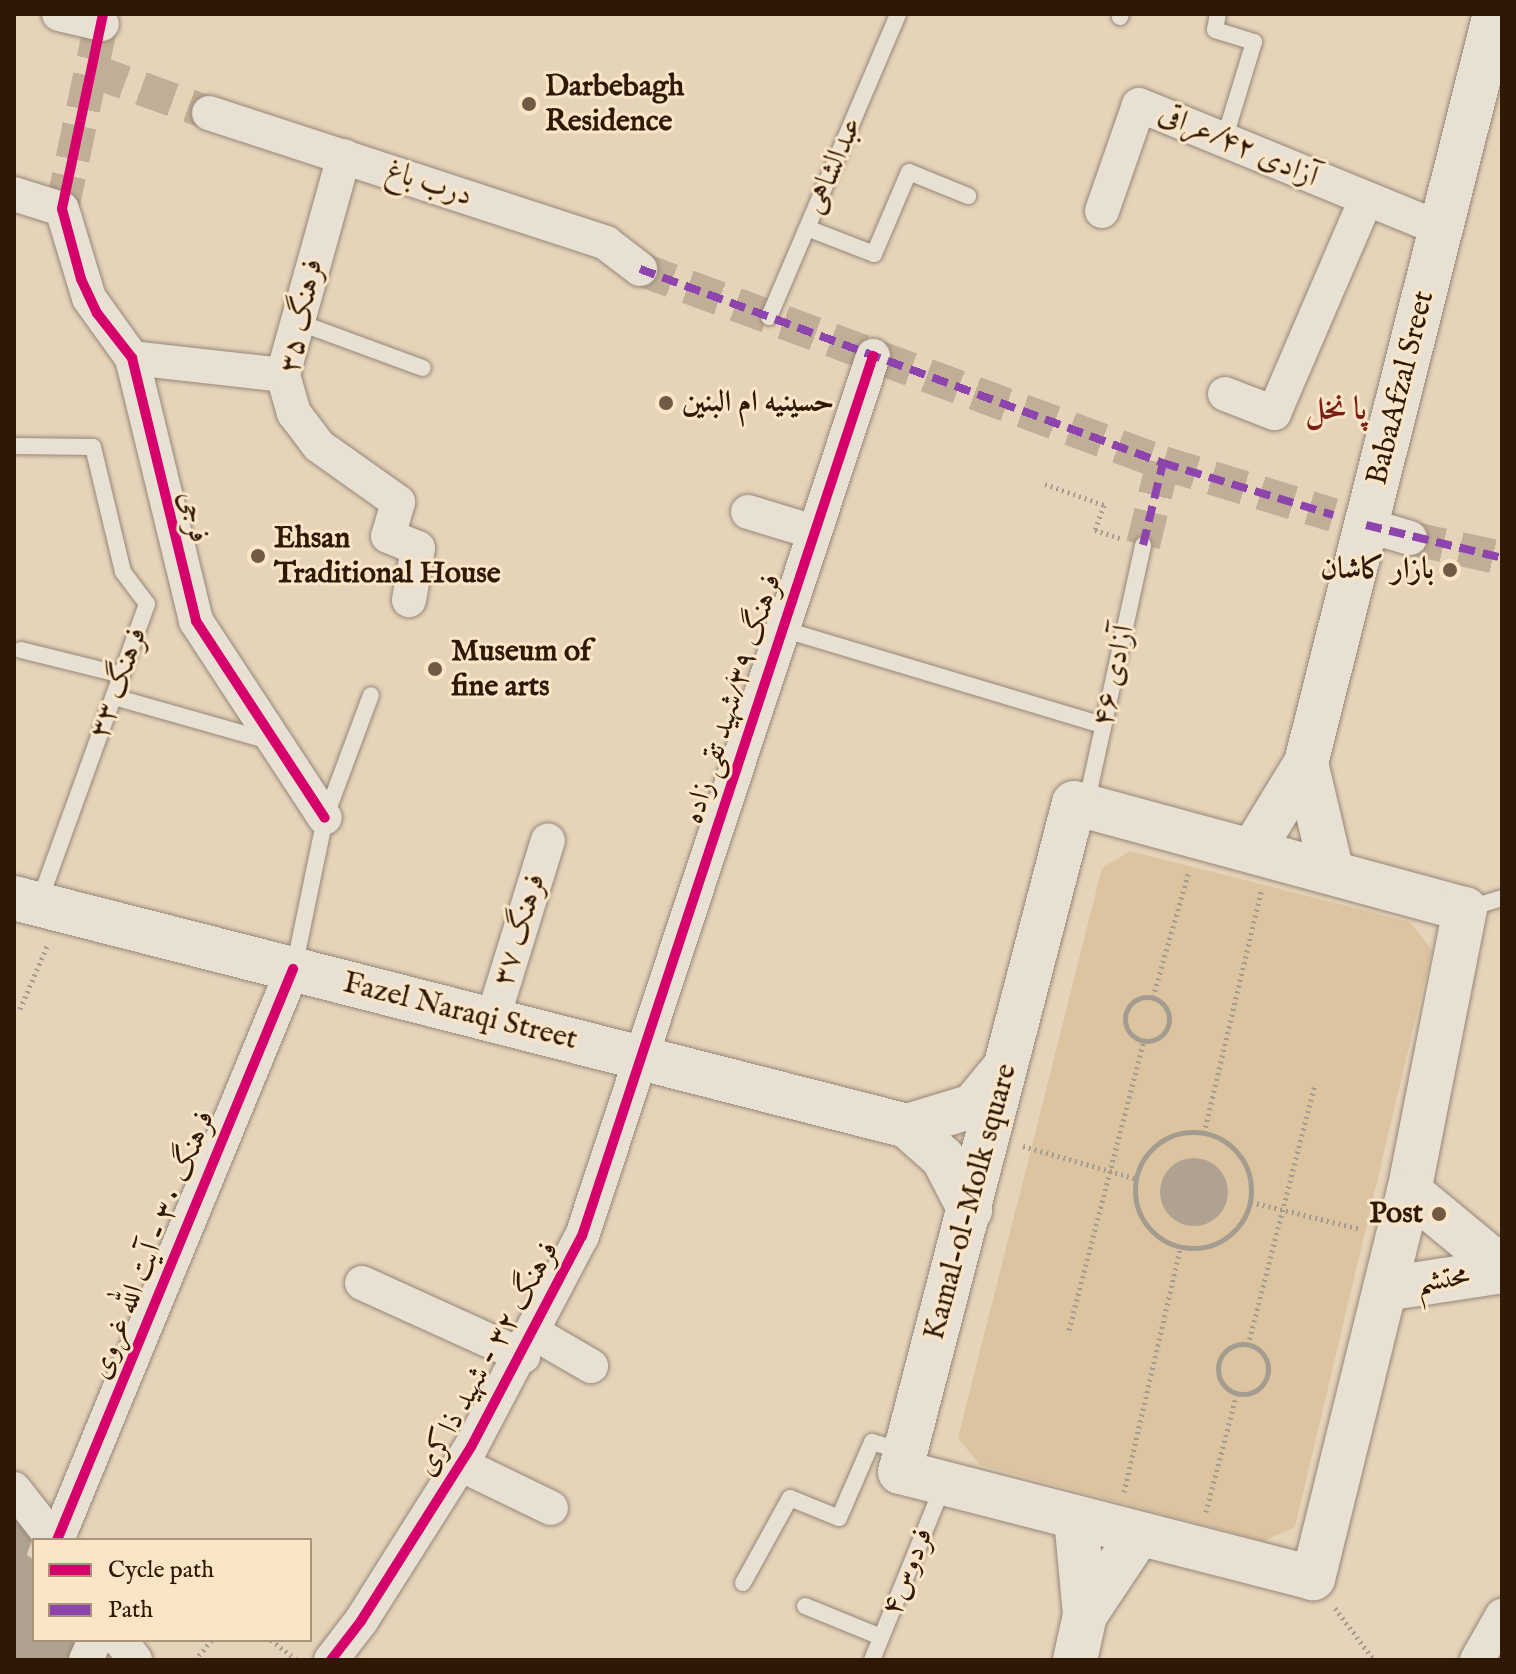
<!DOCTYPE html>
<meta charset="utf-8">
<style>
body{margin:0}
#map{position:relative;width:1516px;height:1674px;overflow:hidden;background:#e6d4ba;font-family:"IM FELL English",Amiri,serif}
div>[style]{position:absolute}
.green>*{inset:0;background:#ddc4a1}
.building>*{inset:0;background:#b0a290}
.round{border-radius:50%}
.street-tunnel>*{height:34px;margin-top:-17px;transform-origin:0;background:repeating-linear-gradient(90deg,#c1ae96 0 34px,transparent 0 51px)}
.path>*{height:5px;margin-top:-2.5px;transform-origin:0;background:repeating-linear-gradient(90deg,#a59c90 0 2px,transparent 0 6px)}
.path>.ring{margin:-2.5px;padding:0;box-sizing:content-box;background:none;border:5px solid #a59c90;border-radius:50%}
.roads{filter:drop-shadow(0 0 2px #948776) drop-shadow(0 0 2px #948776)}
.lane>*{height:16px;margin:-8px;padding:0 8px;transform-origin:8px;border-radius:8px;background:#e9e0d4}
.street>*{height:34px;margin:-17px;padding:0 17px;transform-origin:17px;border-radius:17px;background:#e9e0d4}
.secondary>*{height:44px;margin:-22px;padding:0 22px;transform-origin:22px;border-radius:22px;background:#e9e0d4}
.quiet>*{height:8px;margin-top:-4px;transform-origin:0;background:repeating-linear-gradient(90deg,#8e44ad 0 16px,transparent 0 24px)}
.cycleway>*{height:10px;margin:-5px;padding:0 5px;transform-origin:5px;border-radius:5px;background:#d6006c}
.dots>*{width:22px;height:22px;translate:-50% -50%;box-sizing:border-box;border:4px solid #fae5c7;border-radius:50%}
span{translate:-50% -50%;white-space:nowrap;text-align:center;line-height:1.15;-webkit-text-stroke:6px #fae5c7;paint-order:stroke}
.poi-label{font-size:30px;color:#2f1805;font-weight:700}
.left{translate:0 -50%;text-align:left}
.right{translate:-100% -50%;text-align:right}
.street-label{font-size:30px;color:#2f1805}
.neighbourhood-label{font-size:32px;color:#7a1f14;font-weight:700}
.frame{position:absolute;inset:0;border:16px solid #2f1805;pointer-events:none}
.legend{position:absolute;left:32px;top:1538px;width:280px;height:104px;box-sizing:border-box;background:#fae5c7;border:2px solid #a99379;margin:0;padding:10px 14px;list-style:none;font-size:24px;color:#2f1805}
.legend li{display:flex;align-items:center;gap:16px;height:40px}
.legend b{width:40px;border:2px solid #a99379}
</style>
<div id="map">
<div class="green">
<div style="clip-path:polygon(1130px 851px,1410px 922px,1432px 950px,1295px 1527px,1264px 1541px,980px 1465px,958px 1438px,1102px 868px)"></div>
</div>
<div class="building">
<div class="round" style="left:1160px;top:1158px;width:68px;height:68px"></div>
<div style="clip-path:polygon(14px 1508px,35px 1529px,27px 1555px,34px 1560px,34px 1640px,90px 1640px,81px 1660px,14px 1660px)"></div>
</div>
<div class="street-tunnel">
<div style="left:93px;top:71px;width:123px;rotate:19.9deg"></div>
<div style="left:62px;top:209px;width:199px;rotate:-78.1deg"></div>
<div style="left:640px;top:269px;width:558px;rotate:20.35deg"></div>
<div style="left:1163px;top:463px;width:178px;rotate:17deg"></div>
<div style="left:1410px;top:538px;width:94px;rotate:12.3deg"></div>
<div style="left:1143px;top:545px;width:84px;rotate:-76.3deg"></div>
</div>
<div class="path">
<div style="left:1045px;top:484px;width:63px;rotate:19.6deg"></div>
<div style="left:1104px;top:505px;width:27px;rotate:110deg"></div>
<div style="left:1095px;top:530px;width:29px;rotate:18deg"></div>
<div style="left:1153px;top:997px;width:131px;rotate:-74.1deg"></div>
<div class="ring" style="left:1125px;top:997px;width:39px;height:39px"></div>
<div style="left:20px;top:1009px;width:71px;rotate:-66.7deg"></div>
<div class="ring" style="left:1135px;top:1132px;width:111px;height:111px"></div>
<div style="left:1204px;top:1133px;width:248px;rotate:-76.7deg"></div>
<div style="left:1023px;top:1146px;width:119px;rotate:16.1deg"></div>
<div style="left:1251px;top:1202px;width:113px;rotate:13.8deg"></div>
<div style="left:1069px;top:1330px;width:299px;rotate:-75.5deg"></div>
<div class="ring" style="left:1218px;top:1344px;width:45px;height:45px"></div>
<div style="left:1248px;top:1345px;width:269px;rotate:-75.6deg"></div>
<div style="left:1124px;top:1492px;width:253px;rotate:-77deg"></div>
<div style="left:1206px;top:1512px;width:123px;rotate:-75.4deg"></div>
<div style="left:1335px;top:1608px;width:65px;rotate:53.1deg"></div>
<div style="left:271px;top:1640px;width:33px;rotate:38deg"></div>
<div style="left:195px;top:1660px;width:26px;rotate:-50deg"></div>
</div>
<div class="roads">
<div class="lane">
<div style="left:1218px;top:14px;width:16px;rotate:101deg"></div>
<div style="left:1215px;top:30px;width:41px;rotate:17.1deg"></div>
<div style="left:1254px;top:42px;width:102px;rotate:107deg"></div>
<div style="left:1120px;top:17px;width:3px;rotate:-72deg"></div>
<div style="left:807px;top:228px;width:72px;rotate:21.2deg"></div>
<div style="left:874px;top:254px;width:89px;rotate:-66.9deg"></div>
<div style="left:909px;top:172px;width:64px;rotate:22.1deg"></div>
<div style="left:769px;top:317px;width:329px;rotate:-66.9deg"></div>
<div style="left:295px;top:321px;width:136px;rotate:20.2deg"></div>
<div style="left:14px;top:446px;width:79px;rotate:0.7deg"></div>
<div style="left:93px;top:447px;width:129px;rotate:76.5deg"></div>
<div style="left:123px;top:572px;width:40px;rotate:53deg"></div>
<div style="left:147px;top:604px;width:318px;rotate:109.9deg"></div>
<div style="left:782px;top:629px;width:334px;rotate:16.7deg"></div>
<div style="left:21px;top:650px;width:104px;rotate:13.9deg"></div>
<div style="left:114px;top:697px;width:161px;rotate:15.8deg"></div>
<div style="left:1086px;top:805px;width:266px;rotate:-77.6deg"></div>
<div style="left:1466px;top:909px;width:38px;rotate:-17deg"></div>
<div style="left:294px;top:968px;width:153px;rotate:-78.3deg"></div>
<div style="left:325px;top:818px;width:131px;rotate:-69.5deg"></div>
<div style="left:743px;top:1583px;width:97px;rotate:-61.1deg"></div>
<div style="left:790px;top:1498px;width:53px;rotate:22.2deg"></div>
<div style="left:839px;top:1518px;width:83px;rotate:-66.5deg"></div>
<div style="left:872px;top:1442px;width:34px;rotate:17deg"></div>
<div style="left:805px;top:1606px;width:82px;rotate:22.2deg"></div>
<div style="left:872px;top:1660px;width:188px;rotate:-67.8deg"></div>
</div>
<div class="street">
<div style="left:59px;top:14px;width:44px;rotate:13.1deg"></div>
<div style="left:209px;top:113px;width:418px;rotate:18.1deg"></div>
<div style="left:606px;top:243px;width:43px;rotate:37.4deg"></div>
<div style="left:344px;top:156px;width:227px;rotate:105.6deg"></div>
<div style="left:283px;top:375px;width:40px;rotate:74deg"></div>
<div style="left:294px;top:413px;width:41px;rotate:52.9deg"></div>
<div style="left:319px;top:446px;width:97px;rotate:35.3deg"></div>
<div style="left:398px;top:502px;width:35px;rotate:106deg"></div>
<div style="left:388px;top:536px;width:32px;rotate:22deg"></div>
<div style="left:418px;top:548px;width:53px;rotate:99.8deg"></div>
<div style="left:14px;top:194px;width:50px;rotate:17.4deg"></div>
<div style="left:62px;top:209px;width:93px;rotate:73.1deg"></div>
<div style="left:89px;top:298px;width:74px;rotate:54.4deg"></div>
<div style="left:132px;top:358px;width:271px;rotate:76.3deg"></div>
<div style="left:196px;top:621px;width:235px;rotate:56.8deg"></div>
<div style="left:1102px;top:211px;width:112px;rotate:-70.8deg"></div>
<div style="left:1139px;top:105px;width:326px;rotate:22.3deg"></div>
<div style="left:132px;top:358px;width:152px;rotate:6.4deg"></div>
<div style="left:1225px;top:394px;width:53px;rotate:21.2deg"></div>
<div style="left:1274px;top:413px;width:233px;rotate:-66.7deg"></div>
<div style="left:748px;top:512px;width:69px;rotate:16.9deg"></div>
<div style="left:1366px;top:525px;width:46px;rotate:16.5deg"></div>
<div style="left:492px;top:1021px;width:189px;rotate:-72.8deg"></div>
<div style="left:362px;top:1283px;width:177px;rotate:24.4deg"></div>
<div style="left:534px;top:1333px;width:66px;rotate:30.1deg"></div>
<div style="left:460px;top:1464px;width:101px;rotate:25.8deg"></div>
<div style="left:14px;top:1489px;width:65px;rotate:51.9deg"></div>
<div style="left:57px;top:1540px;width:618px;rotate:-67.54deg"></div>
<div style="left:120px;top:1640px;width:25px;rotate:53deg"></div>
<div style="left:86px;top:1660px;width:22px;rotate:-66deg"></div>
<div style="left:331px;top:1660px;width:49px;rotate:-52.4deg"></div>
<div style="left:361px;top:1621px;width:206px;rotate:-57.7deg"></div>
<div style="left:471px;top:1447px;width:238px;rotate:-62.3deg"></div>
<div style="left:582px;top:1236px;width:927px;rotate:-71.7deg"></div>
<div style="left:1477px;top:1660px;width:51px;rotate:-60.4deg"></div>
</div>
<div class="secondary">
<div style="left:1306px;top:763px;width:109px;rotate:76.7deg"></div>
<div style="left:1074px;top:803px;width:405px;rotate:15.2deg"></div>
<div style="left:1465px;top:909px;width:288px;rotate:101.2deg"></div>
<div style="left:1409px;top:1191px;width:399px;rotate:103.9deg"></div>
<div style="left:1313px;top:1578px;width:426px;rotate:-165.6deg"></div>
<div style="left:900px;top:1472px;width:691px;rotate:-75.42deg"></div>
<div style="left:1253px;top:850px;width:102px;rotate:-58.7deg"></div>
<div style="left:1306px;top:763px;width:772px;rotate:-75.84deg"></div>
<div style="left:14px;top:898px;width:922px;rotate:14.32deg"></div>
<div style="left:907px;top:1126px;width:69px;rotate:-16.9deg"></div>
<div style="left:973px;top:1106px;width:50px;rotate:-50.6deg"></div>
<div style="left:907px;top:1126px;width:48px;rotate:41.6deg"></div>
<div style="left:943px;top:1158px;width:59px;rotate:62.6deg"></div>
<div style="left:1409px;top:1191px;width:121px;rotate:39.6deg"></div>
<div style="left:1385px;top:1289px;width:118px;rotate:-8.7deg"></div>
<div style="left:1085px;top:1615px;width:97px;rotate:-56.3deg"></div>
<div style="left:1075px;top:1660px;width:46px;rotate:-77.5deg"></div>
<div style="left:1085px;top:1615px;width:97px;rotate:-95.3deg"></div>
</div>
</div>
<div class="quiet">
<div style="left:640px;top:269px;width:558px;rotate:20.35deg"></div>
<div style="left:1163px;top:463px;width:178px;rotate:17deg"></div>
<div style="left:1366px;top:525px;width:140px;rotate:13.6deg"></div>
<div style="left:1143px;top:545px;width:84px;rotate:-76.3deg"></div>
</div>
<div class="cycleway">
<div style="left:103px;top:14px;width:199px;rotate:101.9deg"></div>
<div style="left:62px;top:209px;width:73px;rotate:74.8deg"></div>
<div style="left:81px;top:279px;width:38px;rotate:65deg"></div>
<div style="left:97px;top:313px;width:57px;rotate:52.1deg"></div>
<div style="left:132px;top:358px;width:271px;rotate:76.3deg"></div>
<div style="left:196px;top:621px;width:235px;rotate:56.8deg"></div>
<div style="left:57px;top:1540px;width:618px;rotate:-67.54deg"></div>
<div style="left:331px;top:1660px;width:49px;rotate:-52.4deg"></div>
<div style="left:361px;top:1621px;width:206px;rotate:-57.7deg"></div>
<div style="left:471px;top:1447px;width:238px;rotate:-62.3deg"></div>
<div style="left:582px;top:1236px;width:927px;rotate:-71.7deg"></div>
</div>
<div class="dots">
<div style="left:529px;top:104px;background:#6f5a44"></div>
<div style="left:666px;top:403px;background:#6f5a44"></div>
<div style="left:258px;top:556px;background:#6f5a44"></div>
<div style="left:1450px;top:570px;background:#6f5a44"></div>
<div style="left:435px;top:669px;background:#6f5a44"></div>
<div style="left:1439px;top:1214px;background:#6f5a44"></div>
</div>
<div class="poi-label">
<span class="left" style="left:545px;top:104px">Darbebagh<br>Residence</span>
<span class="left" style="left:682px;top:403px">حسینیه ام البنین</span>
<span class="left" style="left:274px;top:556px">Ehsan<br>Traditional House</span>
<span class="right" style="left:1434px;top:570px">بازار کاشان</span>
<span class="left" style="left:451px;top:669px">Museum of<br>fine arts</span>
<span class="right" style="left:1423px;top:1214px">Post</span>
</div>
<div class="street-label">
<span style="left:1238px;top:146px;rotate:23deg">آزادی ۴۲/عراقی</span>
<span style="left:834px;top:166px;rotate:-67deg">عبدالشاهی</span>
<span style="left:429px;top:184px;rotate:18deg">درب باغ</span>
<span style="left:302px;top:316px;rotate:-78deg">فرهنگ ۳۵</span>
<span style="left:1401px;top:388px;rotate:-76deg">BabaAfzal Sreet</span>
<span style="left:193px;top:517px;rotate:76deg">فرجی</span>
<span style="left:1114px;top:676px;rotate:-77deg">آزادی ۴۶</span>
<span style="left:119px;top:683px;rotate:-70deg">فرهنگ ۳۳</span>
<span style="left:733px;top:699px;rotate:-72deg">فرهنگ ۳۹/شهید تقی زاده</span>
<span style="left:520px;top:930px;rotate:-73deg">فرهنگ ۳۷</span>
<span style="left:460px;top:1012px;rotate:14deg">Fazel Naraqi Street</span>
<span style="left:971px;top:1202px;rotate:-75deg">Kamal-ol-Molk square</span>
<span style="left:153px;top:1245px;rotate:-68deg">فرهنگ ۳۰ - آیت الله غروی</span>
<span style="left:1443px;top:1280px;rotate:-9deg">محتشم</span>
<span style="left:488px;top:1359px;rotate:-61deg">فرهنگ ۳۲ - شهید ذاکری</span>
<span style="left:908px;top:1572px;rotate:-68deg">فردوس۴</span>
</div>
<div class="neighbourhood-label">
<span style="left:1336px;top:411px">پا نخل</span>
</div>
<div class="frame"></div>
<ul class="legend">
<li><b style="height:10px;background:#d6006c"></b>Cycle path</li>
<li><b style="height:10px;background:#8e44ad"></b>Path</li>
</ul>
</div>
